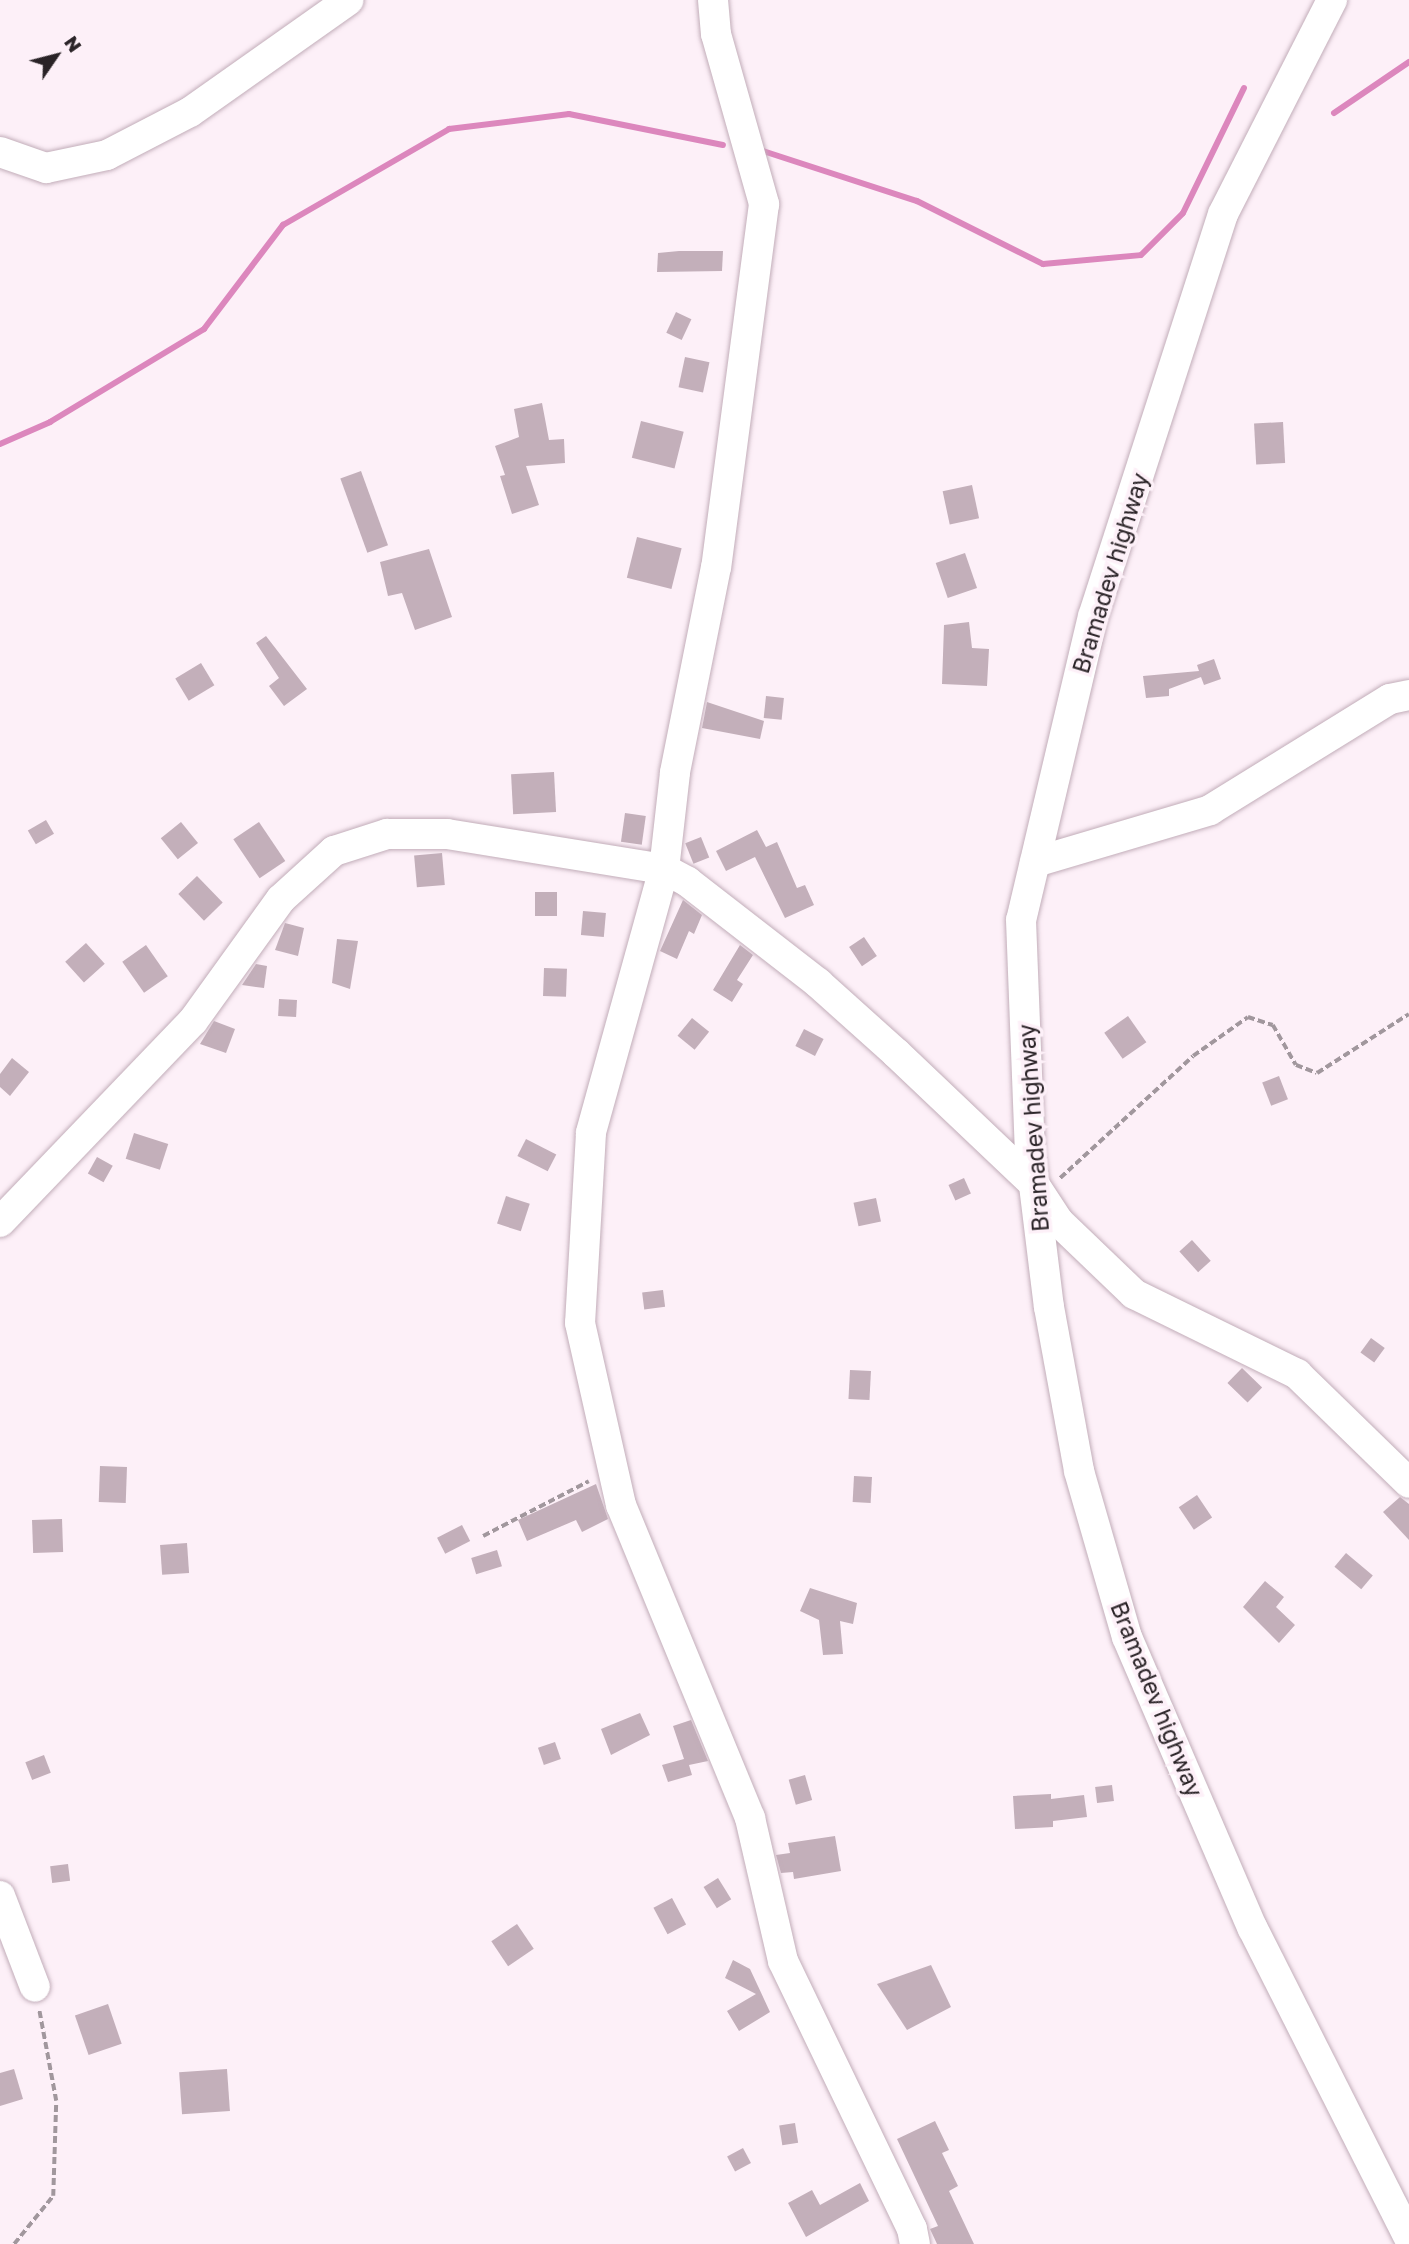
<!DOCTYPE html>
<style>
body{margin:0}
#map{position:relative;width:1409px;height:2244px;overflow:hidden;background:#fdf0f8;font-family:"Golos Text",sans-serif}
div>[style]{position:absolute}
.stream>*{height:6px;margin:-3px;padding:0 3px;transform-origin:3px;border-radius:3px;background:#dc87bd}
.building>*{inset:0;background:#c3afba;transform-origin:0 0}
.path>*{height:3.5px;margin-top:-1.75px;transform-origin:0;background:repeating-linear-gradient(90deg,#a1979d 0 7px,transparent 0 10.5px)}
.roads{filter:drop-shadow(0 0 2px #c2adb9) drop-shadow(0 0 2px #c2adb9)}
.minor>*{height:30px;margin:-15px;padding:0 15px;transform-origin:15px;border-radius:15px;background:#fff}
span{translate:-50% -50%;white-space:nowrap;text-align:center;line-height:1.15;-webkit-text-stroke:7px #fdf0f8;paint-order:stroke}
.street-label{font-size:23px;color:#2a2327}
.north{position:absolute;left:21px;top:21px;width:70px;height:70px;-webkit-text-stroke:5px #fdf0f8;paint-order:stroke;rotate:55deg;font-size:19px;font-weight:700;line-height:28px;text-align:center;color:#2a2327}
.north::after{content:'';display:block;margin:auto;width:24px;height:32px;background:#2a2327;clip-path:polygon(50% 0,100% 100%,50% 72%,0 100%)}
</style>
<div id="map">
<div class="stream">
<div style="left:1334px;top:113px;width:91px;rotate:-34.2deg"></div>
<div style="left:763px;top:151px;width:162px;rotate:18deg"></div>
<div style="left:917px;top:201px;width:141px;rotate:26.6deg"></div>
<div style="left:1043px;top:264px;width:98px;rotate:-5.2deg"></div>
<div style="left:1141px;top:255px;width:59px;rotate:-45deg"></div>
<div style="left:1183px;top:213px;width:139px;rotate:-64deg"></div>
<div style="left:0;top:444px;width:55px;rotate:-23.7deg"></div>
<div style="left:50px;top:422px;width:180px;rotate:-31.1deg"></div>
<div style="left:204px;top:329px;width:131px;rotate:-52.8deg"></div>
<div style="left:283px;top:225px;width:192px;rotate:-30deg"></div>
<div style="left:449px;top:129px;width:121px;rotate:-7.1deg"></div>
<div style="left:569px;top:114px;width:157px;rotate:11.4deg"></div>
</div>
<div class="building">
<div style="clip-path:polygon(679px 251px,723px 251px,722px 271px,657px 272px,658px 253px)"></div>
<div style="left:676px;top:312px;width:17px;height:23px;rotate:25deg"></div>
<div style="left:685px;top:357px;width:25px;height:31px;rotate:12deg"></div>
<div style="clip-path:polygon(542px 403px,549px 440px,564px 439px,565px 463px,526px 466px,539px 505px,512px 514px,500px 476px,505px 475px,495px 446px,519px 437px,514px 409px)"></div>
<div style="left:641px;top:421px;width:44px;height:38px;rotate:14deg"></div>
<div style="left:1283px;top:422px;width:41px;height:29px;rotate:87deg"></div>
<div style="left:361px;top:471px;width:79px;height:22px;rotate:70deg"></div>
<div style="left:972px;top:485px;width:34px;height:30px;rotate:78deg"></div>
<div style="left:637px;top:537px;width:46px;height:42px;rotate:14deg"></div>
<div style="clip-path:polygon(429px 549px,452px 617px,415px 630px,402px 593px,388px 596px,380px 562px)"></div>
<div style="left:965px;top:553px;width:37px;height:31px;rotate:71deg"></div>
<div style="clip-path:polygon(969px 622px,972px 648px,989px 649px,987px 686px,942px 684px,944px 625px)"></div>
<div style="clip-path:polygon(266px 636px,307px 689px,284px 706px,269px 686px,279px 678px,256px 643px)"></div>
<div style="clip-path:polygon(1214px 659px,1221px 679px,1204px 685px,1201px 677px,1169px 689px,1169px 696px,1146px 698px,1143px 676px,1199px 671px,1197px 665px)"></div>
<div style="left:201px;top:663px;width:26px;height:30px;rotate:59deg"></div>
<div style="left:766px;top:696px;width:18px;height:22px;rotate:6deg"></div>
<div style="clip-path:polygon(707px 702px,764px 721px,760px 739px,702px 728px)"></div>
<div style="left:554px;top:772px;width:40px;height:43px;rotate:87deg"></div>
<div style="left:625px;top:813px;width:21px;height:29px;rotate:8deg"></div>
<div style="left:46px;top:820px;width:16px;height:21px;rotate:60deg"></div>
<div style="left:181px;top:822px;width:27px;height:26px;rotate:51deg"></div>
<div style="left:259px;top:822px;width:47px;height:31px;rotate:56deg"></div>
<div style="clip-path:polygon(757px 830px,766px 847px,777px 842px,797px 888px,805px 885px,814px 905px,785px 918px,755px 857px,726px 871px,716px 851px)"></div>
<div style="left:701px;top:837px;width:22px;height:17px;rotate:68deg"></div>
<div style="left:442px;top:853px;width:32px;height:28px;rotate:85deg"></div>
<div style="left:197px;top:876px;width:37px;height:26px;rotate:46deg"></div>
<div style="left:535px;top:892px;width:22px;height:24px"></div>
<div style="clip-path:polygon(683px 900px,702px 915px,694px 934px,689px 931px,677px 959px,660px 951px)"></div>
<div style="left:583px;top:911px;width:23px;height:24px;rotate:5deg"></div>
<div style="clip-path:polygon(285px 923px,304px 928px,298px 956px,275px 950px)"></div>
<div style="left:864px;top:937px;width:23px;height:18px;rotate:56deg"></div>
<div style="clip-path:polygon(337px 939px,358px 941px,350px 989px,332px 983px)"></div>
<div style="left:86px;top:943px;width:28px;height:28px;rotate:48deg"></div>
<div style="left:146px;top:945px;width:38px;height:29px;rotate:55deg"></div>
<div style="clip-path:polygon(740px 945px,753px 955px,737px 980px,743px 984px,732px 1002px,713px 990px)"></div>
<div style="clip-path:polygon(256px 964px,267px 966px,264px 988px,242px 985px)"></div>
<div style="left:544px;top:968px;width:23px;height:28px;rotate:2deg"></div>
<div style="left:279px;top:999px;width:18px;height:17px;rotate:3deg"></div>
<div style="left:1128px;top:1016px;width:32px;height:29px;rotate:55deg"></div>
<div style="left:692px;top:1018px;width:22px;height:23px;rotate:39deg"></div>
<div style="clip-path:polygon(214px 1021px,235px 1029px,226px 1053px,200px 1044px)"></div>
<div style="left:804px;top:1029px;width:22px;height:19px;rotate:27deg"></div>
<div style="clip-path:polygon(12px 1058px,29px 1072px,10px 1096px,0 1087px,0 1074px)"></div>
<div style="left:1279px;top:1076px;width:25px;height:18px;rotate:69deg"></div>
<div style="left:134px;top:1133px;width:36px;height:27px;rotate:18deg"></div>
<div style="left:526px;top:1139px;width:34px;height:19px;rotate:27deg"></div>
<div style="left:97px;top:1157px;width:18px;height:19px;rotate:29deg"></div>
<div style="left:964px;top:1178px;width:17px;height:17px;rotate:66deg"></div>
<div style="left:506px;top:1196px;width:25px;height:29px;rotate:18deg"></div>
<div style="left:876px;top:1198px;width:24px;height:23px;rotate:78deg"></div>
<div style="left:1192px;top:1240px;width:28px;height:17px;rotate:48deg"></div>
<div style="left:663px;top:1290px;width:17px;height:21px;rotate:83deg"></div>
<div style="left:1371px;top:1338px;width:17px;height:18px;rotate:36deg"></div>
<div style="left:1242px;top:1368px;width:28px;height:21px;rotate:44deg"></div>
<div style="left:850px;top:1370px;width:21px;height:29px;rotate:3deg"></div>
<div style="left:100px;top:1466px;width:27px;height:36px;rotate:2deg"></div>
<div style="left:854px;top:1476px;width:18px;height:26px;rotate:3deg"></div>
<div style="clip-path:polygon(596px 1484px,608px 1519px,582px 1532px,576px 1520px,527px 1541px,518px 1520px)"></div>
<div style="left:1197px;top:1495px;width:27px;height:22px;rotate:56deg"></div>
<div style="clip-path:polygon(1400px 1497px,1409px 1504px,1409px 1540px,1383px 1512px)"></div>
<div style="left:62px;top:1519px;width:33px;height:30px;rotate:88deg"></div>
<div style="left:462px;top:1525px;width:18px;height:28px;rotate:63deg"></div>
<div style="left:187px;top:1543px;width:30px;height:27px;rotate:86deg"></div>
<div style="left:497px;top:1550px;width:17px;height:27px;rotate:73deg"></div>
<div style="left:1346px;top:1553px;width:35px;height:18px;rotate:40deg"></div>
<div style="clip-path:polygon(1265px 1581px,1284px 1597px,1276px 1607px,1295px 1625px,1279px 1643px,1243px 1607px)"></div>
<div style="clip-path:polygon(810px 1588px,857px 1603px,853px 1624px,840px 1621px,843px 1654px,823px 1655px,819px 1620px,800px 1611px)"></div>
<div style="clip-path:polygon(640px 1713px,650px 1735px,611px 1755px,601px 1729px)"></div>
<div style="clip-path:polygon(691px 1720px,708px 1761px,689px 1765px,692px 1775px,668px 1782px,662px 1765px,684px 1759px,673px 1726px)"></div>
<div style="left:555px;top:1742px;width:18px;height:18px;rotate:71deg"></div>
<div style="left:44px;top:1755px;width:19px;height:20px;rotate:69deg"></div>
<div style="left:805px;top:1775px;width:26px;height:17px;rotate:74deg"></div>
<div style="left:1112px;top:1785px;width:16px;height:17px;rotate:83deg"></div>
<div style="clip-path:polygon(1051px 1794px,1051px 1799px,1084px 1795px,1087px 1817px,1053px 1821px,1053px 1827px,1015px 1829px,1013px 1796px)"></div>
<div style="clip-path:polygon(835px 1836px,841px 1871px,794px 1879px,793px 1872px,781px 1873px,776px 1855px,790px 1853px,788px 1843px)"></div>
<div style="left:68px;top:1864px;width:17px;height:18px;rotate:83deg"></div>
<div style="left:718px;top:1878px;width:25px;height:17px;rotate:58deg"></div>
<div style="left:672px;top:1898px;width:30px;height:21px;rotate:62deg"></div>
<div style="left:517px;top:1924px;width:30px;height:31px;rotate:56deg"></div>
<div style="clip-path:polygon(733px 1960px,750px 1969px,770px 2012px,739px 2031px,727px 2011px,756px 1994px,725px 1978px)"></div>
<div style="clip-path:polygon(931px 1965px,951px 2007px,907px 2030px,877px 1984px)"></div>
<div style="left:108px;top:2004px;width:42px;height:35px;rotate:71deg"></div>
<div style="clip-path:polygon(14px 2069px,23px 2099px,0 2106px,0 2073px)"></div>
<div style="left:227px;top:2069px;width:42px;height:48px;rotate:86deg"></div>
<div style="clip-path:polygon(935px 2121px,949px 2150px,942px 2153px,958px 2186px,949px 2191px,974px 2244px,937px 2244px,930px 2229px,938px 2226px,897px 2139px)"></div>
<div style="left:795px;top:2123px;width:20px;height:16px;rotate:81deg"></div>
<div style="left:743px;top:2148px;width:17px;height:18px;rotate:62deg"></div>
<div style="clip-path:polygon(860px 2183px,869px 2201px,806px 2237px,788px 2203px,812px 2190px,820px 2205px)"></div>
</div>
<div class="path">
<div style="left:1060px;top:1178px;width:180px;rotate:-42.5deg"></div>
<div style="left:1193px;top:1056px;width:67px;rotate:-35.3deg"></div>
<div style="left:1248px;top:1017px;width:26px;rotate:18deg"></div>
<div style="left:1273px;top:1025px;width:46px;rotate:60.1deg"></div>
<div style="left:1296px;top:1065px;width:22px;rotate:21deg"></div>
<div style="left:1317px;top:1073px;width:109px;rotate:-32.7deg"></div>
<div style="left:483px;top:1536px;width:119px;rotate:-27.4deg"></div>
<div style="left:14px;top:2244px;width:62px;rotate:-50.9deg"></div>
<div style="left:53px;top:2196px;width:95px;rotate:-88.2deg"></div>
<div style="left:56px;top:2101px;width:93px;rotate:-100.6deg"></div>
</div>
<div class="roads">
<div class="minor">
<div style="left:713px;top:0;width:34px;rotate:85deg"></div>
<div style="left:716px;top:34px;width:177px;rotate:74.2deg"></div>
<div style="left:764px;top:204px;width:366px;rotate:97.5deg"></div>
<div style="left:716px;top:567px;width:210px;rotate:101.3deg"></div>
<div style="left:675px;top:773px;width:97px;rotate:96.5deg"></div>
<div style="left:664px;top:869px;width:274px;rotate:105.5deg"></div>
<div style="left:591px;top:1133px;width:190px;rotate:93.3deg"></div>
<div style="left:580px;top:1323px;width:187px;rotate:77.3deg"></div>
<div style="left:621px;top:1505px;width:339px;rotate:67.6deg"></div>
<div style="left:750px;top:1818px;width:147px;rotate:77deg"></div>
<div style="left:783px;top:1961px;width:297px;rotate:64.3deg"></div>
<div style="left:912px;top:2229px;width:15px;rotate:79deg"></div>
<div style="left:1332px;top:0;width:240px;rotate:117deg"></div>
<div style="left:1223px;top:214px;width:422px;rotate:107.9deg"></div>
<div style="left:1093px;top:616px;width:312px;rotate:103.3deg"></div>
<div style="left:1021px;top:920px;width:233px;rotate:87.8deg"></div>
<div style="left:1030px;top:1153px;width:155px;rotate:83deg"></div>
<div style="left:1049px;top:1307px;width:167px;rotate:79.6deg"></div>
<div style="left:1079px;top:1471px;width:173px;rotate:73.9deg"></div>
<div style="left:1127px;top:1637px;width:318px;rotate:66.7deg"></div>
<div style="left:1253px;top:1929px;width:346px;rotate:63.2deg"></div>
<div style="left:0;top:152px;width:49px;rotate:19.2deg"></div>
<div style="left:46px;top:168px;width:62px;rotate:-12deg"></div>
<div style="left:107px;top:155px;width:93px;rotate:-27.4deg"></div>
<div style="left:190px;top:112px;width:194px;rotate:-35.2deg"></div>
<div style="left:1035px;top:862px;width:183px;rotate:-16.5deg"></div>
<div style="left:1210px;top:810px;width:211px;rotate:-31.7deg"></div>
<div style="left:1390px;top:699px;width:19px;rotate:-12deg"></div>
<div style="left:0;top:1222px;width:279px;rotate:-46.2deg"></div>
<div style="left:193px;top:1021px;width:150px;rotate:-54.2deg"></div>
<div style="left:281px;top:899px;width:72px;rotate:-42.2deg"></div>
<div style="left:334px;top:851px;width:56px;rotate:-17.8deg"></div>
<div style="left:387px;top:834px;width:60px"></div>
<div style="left:447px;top:834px;width:220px;rotate:9.2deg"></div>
<div style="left:664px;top:869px;width:27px;rotate:28deg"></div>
<div style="left:688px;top:882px;width:165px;rotate:37.8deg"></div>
<div style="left:818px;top:983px;width:105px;rotate:41.9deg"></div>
<div style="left:896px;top:1053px;width:190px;rotate:43.5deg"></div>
<div style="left:1034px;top:1184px;width:45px;rotate:56.7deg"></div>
<div style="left:1059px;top:1222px;width:104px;rotate:43.8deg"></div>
<div style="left:1134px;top:1294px;width:182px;rotate:26.1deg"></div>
<div style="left:1297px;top:1374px;width:156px;rotate:44.2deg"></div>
<div style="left:0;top:1896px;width:97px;rotate:69deg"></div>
</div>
</div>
<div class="street-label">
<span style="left:1110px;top:573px;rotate:-73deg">Bramadev highway</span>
<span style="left:1033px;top:1128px;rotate:-94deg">Bramadev highway</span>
<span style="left:1157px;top:1699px;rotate:68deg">Bramadev highway</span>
</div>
<div class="north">N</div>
</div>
